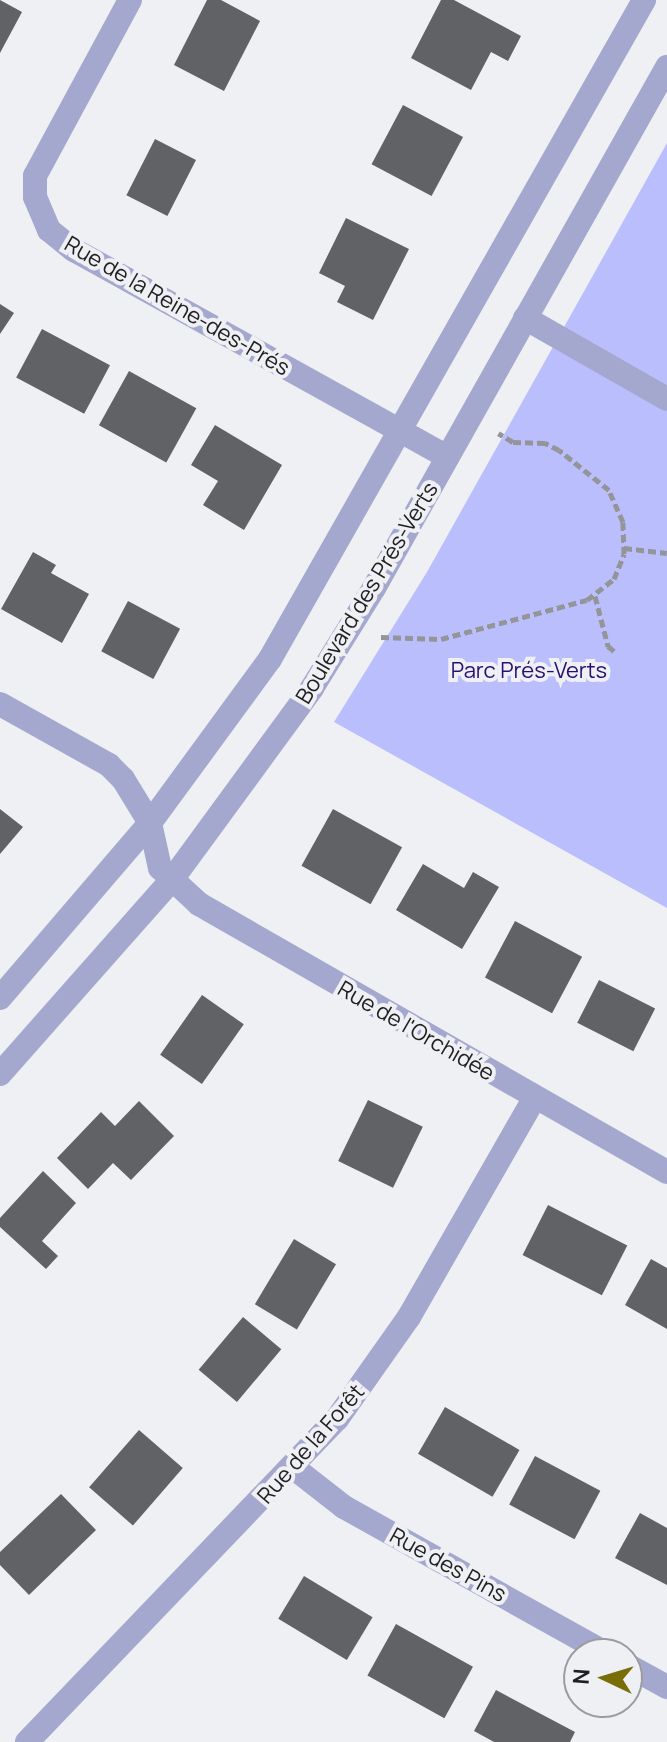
<!DOCTYPE html>
<meta charset="utf-8">
<style>
body{margin:0}
#map{position:relative;width:667px;height:1742px;overflow:hidden;background:#eff0f4;font-family:Manrope,sans-serif}
div>[style]{position:absolute}
.green>*{inset:0;background:#babefc}
.building>*{inset:0;background:#616265;transform-origin:0 0}
.path>*{height:5px;margin-top:-2.5px;transform-origin:0;background:repeating-linear-gradient(90deg,#949598 0 8px,transparent 0 12px)}
.lane>*{height:24px;margin:-12px;padding:0 12px;transform-origin:12px;border-radius:12px;background:#a5a8ce}
.street>*{height:24px;margin:-12px;padding:0 12px;transform-origin:12px;border-radius:12px;background:#a5a8ce}
span{translate:-50% -50%;white-space:nowrap;text-align:center;line-height:1.15;-webkit-text-stroke:8px #eff0f4;paint-order:stroke}
.street-label{font-size:22px;color:#1f1f21}
.park-label{font-size:22px;color:#271074}
.north{position:absolute;left:563px;top:1638px;width:80px;height:80px;box-sizing:border-box;background:#eff0f4;border:2px solid #9c9ca0;border-radius:50%;rotate:274deg;font-size:22px;font-weight:700;line-height:32px;text-align:center;color:#1f1f21}
.north::after{content:'';display:block;margin:auto;width:28px;height:36px;background:#796d08;clip-path:polygon(50% 0,100% 100%,50% 72%,0 100%)}
</style>
<div id="map">
<div class="green">
<div style="clip-path:polygon(667px 143px,667px 908px,334px 722px,427px 572px)"></div>
</div>
<div class="building">
<div style="clip-path:polygon(0 0,22px 12px,0 53px)"></div>
<div style="clip-path:polygon(207px 0,221px 0,260px 21px,224px 91px,174px 65px)"></div>
<div style="clip-path:polygon(441px 0,454px 0,521px 36px,508px 61px,491px 52px,471px 90px,411px 58px)"></div>
<div style="left:403px;top:105px;width:68px;height:67px;rotate:28deg"></div>
<div style="left:155px;top:139px;width:46px;height:63px;rotate:27deg"></div>
<div style="clip-path:polygon(346px 218px,409px 249px,373px 320px,337px 302px,345px 286px,319px 273px)"></div>
<div style="clip-path:polygon(0 304px,14px 313px,0 334px)"></div>
<div style="left:42px;top:329px;width:77px;height:55px;rotate:28deg"></div>
<div style="left:129px;top:371px;width:77px;height:62px;rotate:29deg"></div>
<div style="clip-path:polygon(215px 425px,282px 465px,244px 530px,203px 505px,218px 481px,191px 465px)"></div>
<div style="clip-path:polygon(33px 552px,56px 565px,51px 573px,89px 594px,62px 643px,1px 609px)"></div>
<div style="left:128px;top:601px;width:59px;height:57px;rotate:28deg"></div>
<div style="clip-path:polygon(0 809px,23px 827px,0 854px)"></div>
<div style="left:333px;top:809px;width:79px;height:65px;rotate:29deg"></div>
<div style="clip-path:polygon(423px 864px,464px 888px,473px 872px,499px 887px,462px 949px,396px 910px)"></div>
<div style="left:515px;top:921px;width:76px;height:64px;rotate:28deg"></div>
<div style="left:599px;top:980px;width:63px;height:48px;rotate:27deg"></div>
<div style="left:202px;top:995px;width:51px;height:73px;rotate:35deg"></div>
<div style="left:368px;top:1100px;width:61px;height:68px;rotate:26deg"></div>
<div style="clip-path:polygon(139px 1101px,174px 1136px,131px 1180px,113px 1163px,88px 1189px,57px 1158px,101px 1112px,115px 1126px)"></div>
<div style="clip-path:polygon(43px 1171px,76px 1203px,42px 1241px,58px 1256px,46px 1269px,0 1227px,0 1218px)"></div>
<div style="left:548px;top:1205px;width:89px;height:56px;rotate:27deg"></div>
<div style="left:294px;top:1239px;width:49px;height:76px;rotate:31deg"></div>
<div style="clip-path:polygon(651px 1259px,667px 1268px,667px 1329px,625px 1305px)"></div>
<div style="left:243px;top:1317px;width:50px;height:69px;rotate:40deg"></div>
<div style="left:445px;top:1407px;width:86px;height:54px;rotate:30deg"></div>
<div style="left:139px;top:1430px;width:58px;height:76px;rotate:41deg"></div>
<div style="left:535px;top:1456px;width:74px;height:55px;rotate:28deg"></div>
<div style="clip-path:polygon(61px 1494px,96px 1530px,29px 1595px,0 1565px,0 1552px)"></div>
<div style="clip-path:polygon(640px 1513px,667px 1528px,667px 1585px,615px 1558px)"></div>
<div style="left:304px;top:1576px;width:80px;height:50px;rotate:31deg"></div>
<div style="left:396px;top:1624px;width:88px;height:59px;rotate:29deg"></div>
<div style="clip-path:polygon(496px 1690px,575px 1732px,570px 1742px,494px 1742px,474px 1731px)"></div>
</div>
<div class="path">
<div style="left:624px;top:548px;width:43px;rotate:6.6deg"></div>
<div style="left:595px;top:596px;width:52px;rotate:75.4deg"></div>
<div style="left:608px;top:646px;width:8px;rotate:40deg"></div>
<div style="left:381px;top:637px;width:60px;rotate:1.9deg"></div>
<div style="left:441px;top:639px;width:151px;rotate:-15deg"></div>
<div style="left:587px;top:600px;width:34px;rotate:-38deg"></div>
<div style="left:614px;top:579px;width:27px;rotate:-68deg"></div>
<div style="left:624px;top:554px;width:32px;rotate:-92deg"></div>
<div style="left:623px;top:522px;width:35px;rotate:-114deg"></div>
<div style="left:609px;top:490px;width:64px;rotate:-141.3deg"></div>
<div style="left:559px;top:450px;width:16px;rotate:-153deg"></div>
<div style="left:545px;top:443px;width:32px;rotate:-178deg"></div>
<div style="left:513px;top:442px;width:17px;rotate:-149deg"></div>
</div>
<div class="lane">
<div style="left:525px;top:318px;width:163px;rotate:29.7deg"></div>
</div>
<div class="street">
<div style="left:130px;top:0;width:200px;rotate:118.4deg"></div>
<div style="left:35px;top:176px;width:21px;rotate:90deg"></div>
<div style="left:35px;top:197px;width:36px;rotate:67deg"></div>
<div style="left:49px;top:230px;width:32px;rotate:39deg"></div>
<div style="left:74px;top:250px;width:427px;rotate:29deg"></div>
<div style="left:0;top:704px;width:125px;rotate:29.2deg"></div>
<div style="left:109px;top:765px;width:20px;rotate:45deg"></div>
<div style="left:123px;top:779px;width:52px;rotate:58.5deg"></div>
<div style="left:150px;top:823px;width:46px;rotate:77.5deg"></div>
<div style="left:160px;top:868px;width:53px;rotate:42.7deg"></div>
<div style="left:199px;top:904px;width:539px;rotate:29.8deg"></div>
<div style="left:0;top:998px;width:230px;rotate:-49.4deg"></div>
<div style="left:150px;top:823px;width:203px;rotate:-53.8deg"></div>
<div style="left:270px;top:659px;width:758px;rotate:-60.42deg"></div>
<div style="left:0;top:1074px;width:258px;rotate:-48.5deg"></div>
<div style="left:171px;top:881px;width:239px;rotate:-53.8deg"></div>
<div style="left:312px;top:688px;width:118px;rotate:-58.2deg"></div>
<div style="left:374px;top:588px;width:598px;rotate:-60.65deg"></div>
<div style="left:294px;top:1468px;width:63px;rotate:38deg"></div>
<div style="left:344px;top:1507px;width:301px;rotate:29.2deg"></div>
<div style="left:627px;top:1665px;width:46px;rotate:28.8deg"></div>
<div style="left:27px;top:1742px;width:448px;rotate:-46.2deg"></div>
<div style="left:337px;top:1419px;width:125px;rotate:-54.8deg"></div>
<div style="left:409px;top:1317px;width:251px;rotate:-60.2deg"></div>
</div>
<div class="street-label">
<span style="left:177px;top:306px;rotate:30deg">Rue de la Reine-des-Prés</span>
<span style="left:367px;top:593px;rotate:-59deg">Boulevard des Prés-Verts</span>
<span style="left:416px;top:1031px;rotate:30deg">Rue de l'Orchidée</span>
<span style="left:311px;top:1444px;rotate:-49deg">Rue de la Forêt</span>
<span style="left:448px;top:1565px;rotate:29deg">Rue des Pins</span>
</div>
<div class="park-label">
<span style="left:529px;top:671px">Parc Prés-Verts</span>
</div>
<div class="north">N</div>
</div>
